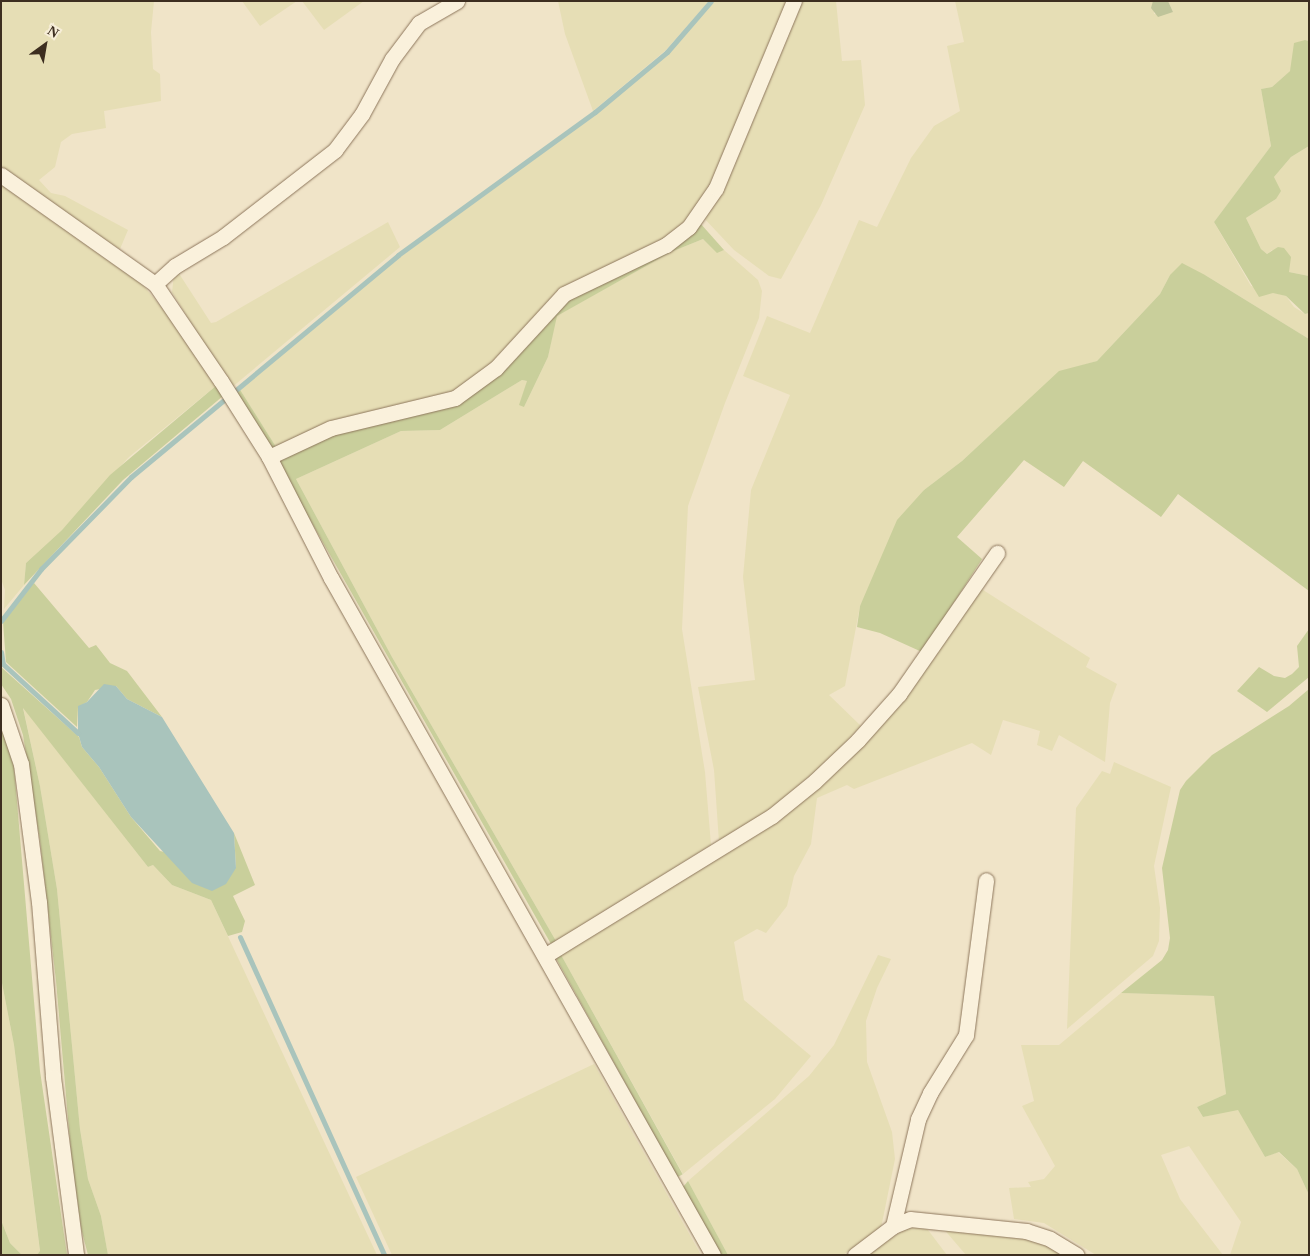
<!DOCTYPE html>
<style>
body{margin:0}
#map{position:relative;width:1310px;height:1256px;overflow:hidden;background:#f0e4c8;font-family:Georgia,serif}
div>[style]{position:absolute}
.farmland>*{inset:0;background:#e6deb5}
.green>*{inset:0;background:#c9cf9b;transform-origin:0 0}
.cemetery>*{inset:0;background:#bfc49a}
.water>*{inset:0;background:#a9c4bc}
.stream>*{height:5px;margin:-2.5px;padding:0 2.5px;transform-origin:2.5px;border-radius:2.5px;background:#a9c4bc}
.roads{filter:drop-shadow(0 0 1px #8d765c) drop-shadow(0 0 1px #8d765c)}
.minor>*{height:15px;margin:-7.5px;padding:0 7.5px;transform-origin:7.5px;border-radius:7.5px;background:#faf1dc}
span{translate:-50% -50%;white-space:nowrap;text-align:center;line-height:1.15;-webkit-text-stroke:4px #f7eed8;paint-order:stroke}
.frame{position:absolute;inset:0;border:2px solid #3d2e20;pointer-events:none}
.north{position:absolute;left:20px;top:20px;width:50px;height:50px;-webkit-text-stroke:4px #f7eed8;paint-order:stroke;rotate:32deg;font-size:14px;font-weight:700;line-height:20px;text-align:center;color:#3d2e20}
.north::after{content:'';display:block;margin:auto;width:18px;height:22px;background:#3d2e20;clip-path:polygon(50% 0,100% 100%,50% 72%,0 100%)}
</style>
<div id="map">
<div class="farmland">
<div style="clip-path:polygon(1px 1px,154px 1px,151px 32px,153px 69px,160px 74px,161px 101px,104px 111px,106px 128px,72px 134px,61px 142px,55px 167px,39px 180px,51px 193px,65px 196px,128px 230px,120px 249px,91px 233px,1px 168px)"></div>
<div style="clip-path:polygon(242px 1px,297px 1px,260px 26px)"></div>
<div style="clip-path:polygon(302px 1px,364px 1px,324px 30px)"></div>
<div style="clip-path:polygon(558px 1px,709px 1px,666px 50px,593px 111px,565px 34px)"></div>
<div style="clip-path:polygon(713px 1px,792px 1px,700px 207px,664px 242px,605px 273px,466px 389px,278px 450px,239px 388px,398px 256px,595px 114px,668px 53px)"></div>
<div style="clip-path:polygon(798px 1px,836px 1px,842px 61px,861px 60px,865px 105px,821px 205px,781px 279px,769px 276px,734px 250px,702px 216px)"></div>
<div style="clip-path:polygon(955px 1px,1153px 1px,1154px 14px,1173px 12px,1168px 1px,1309px 1px,1309px 41px,1305px 40px,1290px 71px,1272px 87px,1261px 89px,1271px 146px,1214px 222px,1251px 286px,1286px 296px,1294px 307px,1305px 314px,1309px 313px,1309px 339px,1205px 275px,1170px 275px,1160px 294px,1097px 361px,1059px 372px,962px 461px,924px 490px,860px 606px,845px 686px,829px 695px,861px 726px,827px 762px,763px 815px,719px 842px,714px 770px,698px 687px,755px 680px,743px 577px,751px 490px,790px 395px,743px 376px,767px 316px,810px 333px,859px 220px,877px 227px,911px 158px,934px 126px,960px 111px,947px 46px,964px 42px)"></div>
<div style="clip-path:polygon(1309px 146px,1309px 276px,1289px 272px,1272px 250px,1267px 254px,1261px 249px,1246px 218px,1276px 199px,1274px 177px,1291px 157px)"></div>
<div style="clip-path:polygon(1px 182px,131px 271px,172px 320px,217px 385px,129px 457px,62px 530px,26px 563px,24px 585px,4px 609px,5px 590px,1px 579px)"></div>
<div style="clip-path:polygon(388px 222px,400px 247px,231px 388px,172px 292px,174px 275px,178px 272px,211px 323px,216px 322px)"></div>
<div style="clip-path:polygon(703px 239px,717px 252px,724px 250px,758px 280px,762px 291px,759px 318px,725px 403px,688px 506px,682px 629px,705px 772px,711px 845px,556px 941px,392px 657px,296px 479px,401px 431px,440px 430px,522px 380px,527px 381px,524px 407px,548px 357px,556px 316px,671px 252px)"></div>
<div style="clip-path:polygon(980px 588px,1090px 658px,1086px 667px,1117px 684px,1110px 703px,1105px 762px,1059px 735px,1052px 751px,1037px 745px,1040px 731px,1003px 720px,991px 755px,972px 743px,854px 789px,847px 785px,817px 798px,811px 844px,794px 876px,787px 906px,766px 933px,757px 929px,734px 942px,744px 1000px,811px 1056px,775px 1099px,683px 1174px,560px 953px,794px 807px)"></div>
<div style="clip-path:polygon(23px 707px,148px 867px,153px 865px,172px 885px,211px 900px,377px 1255px,108px 1255px,101px 1216px,88px 1179px,80px 1129px,57px 889px,40px 786px)"></div>
<div style="clip-path:polygon(1114px 762px,1171px 787px,1154px 866px,1160px 908px,1159px 941px,1153px 956px,1067px 1029px,1076px 808px,1102px 771px,1110px 774px)"></div>
<div style="clip-path:polygon(878px 955px,891px 959px,877px 988px,866px 1021px,867px 1062px,892px 1132px,895px 1159px,881px 1228px,843px 1255px,728px 1255px,688px 1181px,809px 1076px,834px 1045px)"></div>
<div style="clip-path:polygon(1px 978px,14px 1045px,40px 1252px,37px 1255px,22px 1255px,10px 1243px,1px 1220px)"></div>
<div style="clip-path:polygon(1121px 993px,1214px 996px,1226px 1094px,1197px 1107px,1203px 1117px,1238px 1109px,1265px 1157px,1278px 1152px,1297px 1169px,1309px 1195px,1309px 1255px,1230px 1255px,1241px 1222px,1189px 1146px,1161px 1155px,1180px 1199px,1223px 1255px,1096px 1255px,1044px 1223px,1014px 1219px,1009px 1188px,1031px 1187px,1028px 1182px,1044px 1179px,1055px 1166px,1022px 1106px,1034px 1101px,1021px 1045px,1059px 1045px)"></div>
<div style="clip-path:polygon(594px 1064px,701px 1255px,392px 1255px,356px 1177px)"></div>
<div style="clip-path:polygon(917px 1225px,925px 1226px,947px 1255px,865px 1255px,902px 1231px)"></div>
<div style="clip-path:polygon(942px 1227px,1026px 1235px,1070px 1255px,966px 1255px)"></div>
</div>
<div class="green">
<div style="clip-path:polygon(1305px 40px,1309px 41px,1309px 146px,1291px 157px,1274px 177px,1281px 191px,1276px 199px,1246px 218px,1261px 249px,1267px 254px,1278px 247px,1284px 248px,1291px 257px,1289px 272px,1309px 276px,1309px 313px,1305px 314px,1286px 296px,1273px 293px,1259px 297px,1214px 222px,1271px 146px,1261px 89px,1272px 87px,1290px 71px,1294px 43px)"></div>
<div style="clip-path:polygon(700px 223px,724px 250px,717px 253px,703px 239px,671px 252px,557px 316px,548px 357px,524px 407px,519px 405px,527px 381px,522px 380px,440px 430px,401px 431px,296px 479px,392px 657px,556px 941px,551px 944px,275px 458px,321px 437px,449px 406px,564px 300px)"></div>
<div style="clip-path:polygon(1182px 263px,1205px 275px,1309px 339px,1309px 591px,1178px 494px,1161px 517px,1083px 461px,1064px 487px,1024px 460px,957px 537px,982px 559px,922px 652px,880px 633px,857px 627px,860px 606px,897px 520px,924px 490px,962px 461px,1059px 371px,1097px 361px,1160px 294px,1170px 275px)"></div>
<div style="clip-path:polygon(217px 385px,223px 396px,123px 480px,24px 585px,26px 563px,62px 530px,110px 475px)"></div>
<div style="clip-path:polygon(239px 388px,278px 450px,272px 453px,233px 393px)"></div>
<div style="clip-path:polygon(34px 583px,89px 648px,96px 645px,110px 663px,127px 671px,162px 717px,127px 699px,116px 686px,95px 690px,87px 702px,78px 707px,77px 727px,6px 662px,3px 622px,16px 601px)"></div>
<div style="clip-path:polygon(1309px 629px,1309px 677px,1267px 712px,1237px 691px,1259px 667px,1274px 676px,1285px 678px,1292px 674px,1299px 667px,1297px 646px)"></div>
<div style="clip-path:polygon(1px 667px,79px 737px,82px 747px,99px 767px,131px 817px,160px 851px,236px 868px,234px 833px,255px 885px,233px 896px,245px 921px,242px 932px,228px 936px,211px 900px,172px 885px,153px 865px,148px 867px,23px 708px,40px 786px,57px 889px,80px 1129px,88px 1179px,101px 1216px,108px 1255px,88px 1255px,81px 1228px,72px 1164px,56px 981px,40px 841px,23px 735px,11px 699px,1px 684px)"></div>
<div style="clip-path:polygon(1309px 689px,1309px 1195px,1297px 1169px,1279px 1152px,1265px 1157px,1238px 1110px,1203px 1117px,1197px 1107px,1226px 1094px,1214px 996px,1121px 993px,1162px 960px,1168px 950px,1170px 938px,1162px 868px,1180px 790px,1186px 781px,1212px 755px,1289px 706px)"></div>
<div style="clip-path:polygon(1px 726px,14px 767px,40px 1071px,67px 1255px,37px 1255px,40px 1251px,14px 1045px,1px 978px)"></div>
<div style="left:560px;top:953px;width:253px;height:6px;rotate:61deg"></div>
<div style="clip-path:polygon(688px 1181px,728px 1255px,721px 1255px,683px 1187px)"></div>
<div style="clip-path:polygon(1px 1220px,10px 1243px,22px 1255px,1px 1255px)"></div>
</div>
<div class="cemetery">
<div style="clip-path:polygon(1153px 1px,1168px 1px,1173px 12px,1158px 17px,1151px 8px)"></div>
</div>
<div class="water">
<div style="clip-path:polygon(104px 684px,116px 686px,127px 699px,162px 717px,234px 833px,236px 868px,226px 884px,212px 891px,192px 883px,131px 817px,99px 767px,82px 747px,78px 733px,78px 706px,87px 702px)"></div>
</div>
<div class="stream">
<div style="left:1px;top:621px;width:66px;rotate:-52.4deg"></div>
<div style="left:41px;top:569px;width:129px;rotate:-45.6deg"></div>
<div style="left:131px;top:477px;width:347px;rotate:-39.7deg"></div>
<div style="left:398px;top:255px;width:243px;rotate:-36deg"></div>
<div style="left:595px;top:112px;width:94px;rotate:-39.8deg"></div>
<div style="left:667px;top:52px;width:67px;rotate:-49.2deg"></div>
<div style="left:1px;top:652px;width:12px;rotate:81deg"></div>
<div style="left:3px;top:664px;width:102px;rotate:42.6deg"></div>
<div style="left:240px;top:937px;width:349px;rotate:65.6deg"></div>
</div>
<div class="roads">
<div class="minor">
<div style="left:1px;top:175px;width:189px;rotate:35.3deg"></div>
<div style="left:155px;top:284px;width:117px;rotate:55.8deg"></div>
<div style="left:221px;top:381px;width:90px;rotate:57.7deg"></div>
<div style="left:269px;top:457px;width:136px;rotate:62.9deg"></div>
<div style="left:331px;top:578px;width:777px;rotate:60.57deg"></div>
<div style="left:155px;top:284px;width:27px;rotate:-42deg"></div>
<div style="left:175px;top:266px;width:56px;rotate:-31.1deg"></div>
<div style="left:223px;top:237px;width:142px;rotate:-37.8deg"></div>
<div style="left:335px;top:150px;width:45px;rotate:-53.1deg"></div>
<div style="left:362px;top:114px;width:63px;rotate:-61.4deg"></div>
<div style="left:392px;top:59px;width:45px;rotate:-53.1deg"></div>
<div style="left:419px;top:23px;width:44px;rotate:-30.1deg"></div>
<div style="left:269px;top:457px;width:68px;rotate:-25.1deg"></div>
<div style="left:331px;top:428px;width:128px;rotate:-13.6deg"></div>
<div style="left:455px;top:398px;width:51px;rotate:-36.2deg"></div>
<div style="left:496px;top:368px;width:100px;rotate:-47.4deg"></div>
<div style="left:564px;top:294px;width:113px;rotate:-25.7deg"></div>
<div style="left:666px;top:245px;width:29px;rotate:-38deg"></div>
<div style="left:689px;top:227px;width:47px;rotate:-55.3deg"></div>
<div style="left:716px;top:188px;width:203px;rotate:-67.4deg"></div>
<div style="left:1px;top:705px;width:62px;rotate:71.3deg"></div>
<div style="left:21px;top:764px;width:139px;rotate:82.6deg"></div>
<div style="left:39px;top:902px;width:176px;rotate:85.4deg"></div>
<div style="left:53px;top:1077px;width:179px;rotate:82.6deg"></div>
<div style="left:546px;top:955px;width:265px;rotate:-31.6deg"></div>
<div style="left:772px;top:816px;width:55px;rotate:-39.1deg"></div>
<div style="left:815px;top:781px;width:59px;rotate:-43.6deg"></div>
<div style="left:858px;top:740px;width:62px;rotate:-48.3deg"></div>
<div style="left:899px;top:694px;width:172px;rotate:-55.2deg"></div>
<div style="left:893px;top:1226px;width:110px;rotate:-76.8deg"></div>
<div style="left:918px;top:1119px;width:29px;rotate:-65deg"></div>
<div style="left:930px;top:1093px;width:68px;rotate:-58.2deg"></div>
<div style="left:966px;top:1035px;width:156px;rotate:-82.6deg"></div>
<div style="left:855px;top:1255px;width:48px;rotate:-37.3deg"></div>
<div style="left:893px;top:1226px;width:18px;rotate:-22deg"></div>
<div style="left:910px;top:1219px;width:117px;rotate:5.9deg"></div>
<div style="left:1026px;top:1231px;width:25px;rotate:18deg"></div>
<div style="left:1050px;top:1239px;width:31px;rotate:31deg"></div>
</div>
</div>
<div class="frame"></div>
<div class="north">N</div>
</div>
